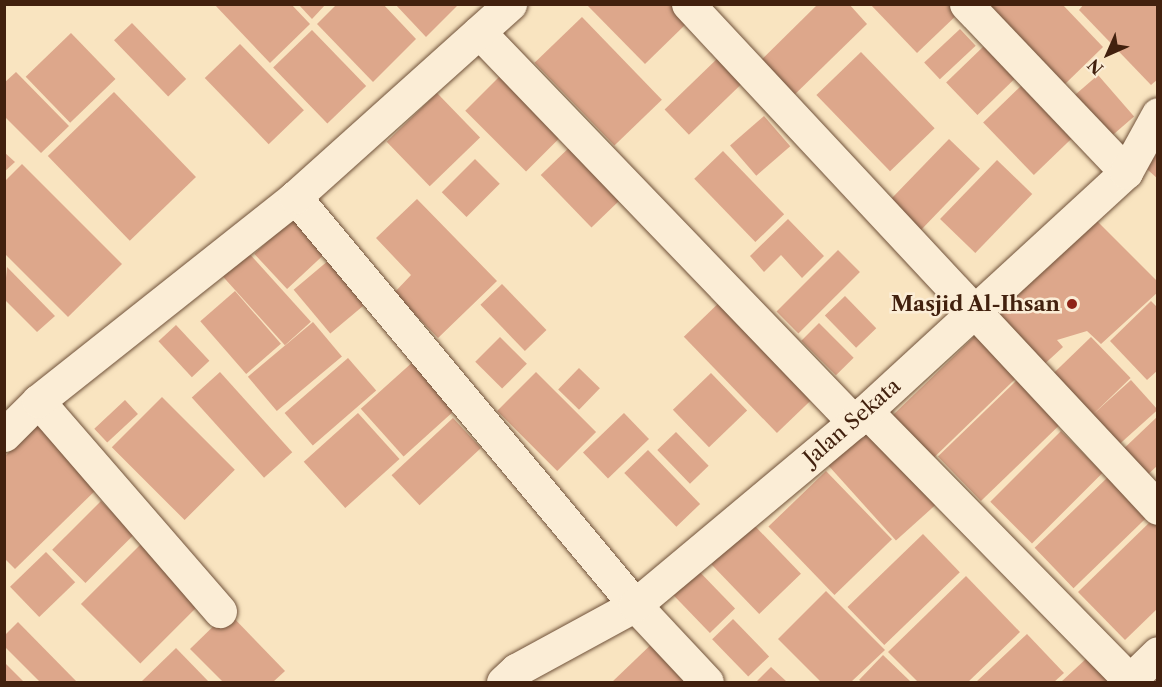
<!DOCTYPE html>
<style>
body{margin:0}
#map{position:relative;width:1162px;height:687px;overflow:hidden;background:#f9e4c0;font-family:"Libre Caslon Text",serif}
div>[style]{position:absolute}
.building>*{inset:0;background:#dda78b;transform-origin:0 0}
.roads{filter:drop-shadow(0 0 2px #70523a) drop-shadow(0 0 2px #70523a)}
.street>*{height:33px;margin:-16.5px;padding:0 16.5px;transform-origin:16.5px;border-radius:16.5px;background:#fbedd6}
.dots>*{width:16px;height:16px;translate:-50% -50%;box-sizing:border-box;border:3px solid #fbedd6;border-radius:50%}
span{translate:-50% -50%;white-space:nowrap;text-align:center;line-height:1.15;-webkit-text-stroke:5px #fbedd6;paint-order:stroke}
.poi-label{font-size:21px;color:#42210e;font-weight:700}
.right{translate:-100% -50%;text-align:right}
.street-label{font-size:21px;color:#42210e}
.frame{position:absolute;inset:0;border:6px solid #42210e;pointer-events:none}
.north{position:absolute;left:1078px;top:24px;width:60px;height:60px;-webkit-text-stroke:4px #fbedd6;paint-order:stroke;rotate:225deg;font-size:16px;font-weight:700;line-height:24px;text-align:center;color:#42210e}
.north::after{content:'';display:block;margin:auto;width:21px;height:27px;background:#42210e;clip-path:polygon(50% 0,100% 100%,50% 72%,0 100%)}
</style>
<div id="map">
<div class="building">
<div style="clip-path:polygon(214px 4px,291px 4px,310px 24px,270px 63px)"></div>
<div style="clip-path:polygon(298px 4px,326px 4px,312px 19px)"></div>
<div style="clip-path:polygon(337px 4px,383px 4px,416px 39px,373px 82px,317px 24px)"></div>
<div style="clip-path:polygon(395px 4px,459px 4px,426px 37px)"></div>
<div style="clip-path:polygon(818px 4px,849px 4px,867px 24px,788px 101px,754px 67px)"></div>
<div style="clip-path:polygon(870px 4px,957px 4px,962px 10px,917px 53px)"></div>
<div style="clip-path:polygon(983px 4px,1062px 4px,1103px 47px,1063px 86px)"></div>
<div style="clip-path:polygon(1084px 4px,1158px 4px,1158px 79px,1151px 85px,1079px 10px)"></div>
<div style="clip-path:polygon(587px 5px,671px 5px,688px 22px,645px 64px)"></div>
<div style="left:582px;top:17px;width:115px;height:66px;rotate:46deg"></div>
<div style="left:132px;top:23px;width:78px;height:25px;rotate:46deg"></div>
<div style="left:960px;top:29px;width:23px;height:49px;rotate:47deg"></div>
<div style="left:312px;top:30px;width:78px;height:54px;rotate:46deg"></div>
<div style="left:71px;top:33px;width:64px;height:63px;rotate:46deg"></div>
<div style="left:240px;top:44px;width:92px;height:49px;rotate:46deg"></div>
<div style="left:985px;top:45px;width:45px;height:54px;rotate:46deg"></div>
<div style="left:861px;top:52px;width:106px;height:62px;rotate:46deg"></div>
<div style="left:720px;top:56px;width:35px;height:77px;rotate:46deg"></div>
<div style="left:507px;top:69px;width:86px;height:59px;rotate:45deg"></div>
<div style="clip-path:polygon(16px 72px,69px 126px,41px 153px,4px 116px,4px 83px)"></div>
<div style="left:1098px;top:75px;width:55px;height:39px;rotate:49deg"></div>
<div style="left:1022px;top:85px;width:73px;height:54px;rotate:46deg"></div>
<div style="left:114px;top:92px;width:118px;height:92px;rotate:46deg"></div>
<div style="left:437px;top:93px;width:62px;height:70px;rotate:46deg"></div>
<div style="left:764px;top:116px;width:40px;height:45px;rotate:49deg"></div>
<div style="left:949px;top:139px;width:43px;height:97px;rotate:44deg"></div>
<div style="left:576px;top:141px;width:73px;height:49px;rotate:46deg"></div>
<div style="clip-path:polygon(1158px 141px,1158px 179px,1138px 161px)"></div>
<div style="left:723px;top:151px;width:88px;height:40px;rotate:46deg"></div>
<div style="clip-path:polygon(4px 152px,15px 162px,4px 172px)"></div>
<div style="left:475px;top:159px;width:35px;height:47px;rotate:45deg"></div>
<div style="left:997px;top:160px;width:49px;height:82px;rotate:44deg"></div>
<div style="clip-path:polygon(22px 164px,122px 264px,68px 317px,4px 253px,4px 182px)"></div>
<div style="clip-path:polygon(417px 199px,497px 281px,438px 338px,394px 293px,411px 275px,376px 238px)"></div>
<div style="left:296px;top:215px;width:48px;height:57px;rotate:47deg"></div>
<div style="clip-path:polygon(788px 219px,824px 256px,802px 278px,781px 255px,764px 272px,750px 256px)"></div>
<div style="clip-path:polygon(1095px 219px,1158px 282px,1158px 292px,1101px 344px,1087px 331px,1057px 340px,1063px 347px,1038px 370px,987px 317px)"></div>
<div style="left:838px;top:250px;width:31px;height:87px;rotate:45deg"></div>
<div style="left:248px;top:252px;width:94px;height:35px;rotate:48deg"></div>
<div style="left:335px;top:255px;width:57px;height:54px;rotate:50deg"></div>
<div style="clip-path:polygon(7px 267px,55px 316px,37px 332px,4px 299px)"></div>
<div style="left:502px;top:284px;width:64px;height:30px;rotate:46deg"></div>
<div style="left:235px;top:291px;width:70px;height:46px;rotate:49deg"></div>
<div style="left:727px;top:295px;width:134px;height:60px;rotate:46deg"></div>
<div style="left:845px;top:296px;width:45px;height:28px;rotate:46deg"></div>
<div style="clip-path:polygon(1151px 301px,1158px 308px,1158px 370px,1147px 380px,1110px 341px)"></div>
<div style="left:313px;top:322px;width:45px;height:85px;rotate:50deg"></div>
<div style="left:819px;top:323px;width:49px;height:25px;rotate:45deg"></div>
<div style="left:176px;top:325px;width:49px;height:24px;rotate:47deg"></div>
<div style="left:979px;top:332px;width:59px;height:121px;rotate:46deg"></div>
<div style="left:500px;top:337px;width:38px;height:35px;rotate:45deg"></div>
<div style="left:1091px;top:337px;width:57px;height:55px;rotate:46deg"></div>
<div style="left:348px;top:358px;width:43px;height:84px;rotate:49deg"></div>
<div style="left:415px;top:360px;width:64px;height:73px;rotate:48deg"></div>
<div style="left:579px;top:368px;width:29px;height:30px;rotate:44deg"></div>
<div style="left:220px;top:372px;width:108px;height:38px;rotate:48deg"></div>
<div style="left:536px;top:372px;width:85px;height:55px;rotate:45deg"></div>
<div style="left:711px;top:373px;width:52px;height:53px;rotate:46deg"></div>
<div style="left:1017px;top:380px;width:62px;height:110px;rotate:46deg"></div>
<div style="left:1131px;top:380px;width:40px;height:60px;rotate:48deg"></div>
<div style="left:162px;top:397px;width:103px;height:71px;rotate:45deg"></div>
<div style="left:125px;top:400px;width:19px;height:42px;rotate:47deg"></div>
<div style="left:358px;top:413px;width:62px;height:73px;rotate:48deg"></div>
<div style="left:624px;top:413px;width:36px;height:57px;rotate:46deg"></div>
<div style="clip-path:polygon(1158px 416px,1158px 465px,1141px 481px,1116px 456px)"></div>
<div style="left:453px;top:418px;width:41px;height:84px;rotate:47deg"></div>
<div style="clip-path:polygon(41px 421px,102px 484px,15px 569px,4px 558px,4px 457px)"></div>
<div style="left:870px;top:428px;width:101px;height:56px;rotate:48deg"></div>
<div style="left:1061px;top:431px;width:59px;height:100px;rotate:45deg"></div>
<div style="left:676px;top:432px;width:47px;height:26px;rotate:46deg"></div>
<div style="left:648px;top:450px;width:75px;height:33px;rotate:46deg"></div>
<div style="left:826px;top:471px;width:95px;height:80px;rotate:46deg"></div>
<div style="left:1108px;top:477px;width:56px;height:102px;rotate:46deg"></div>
<div style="left:101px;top:501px;width:47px;height:69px;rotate:45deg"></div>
<div style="clip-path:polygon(1152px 520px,1158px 526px,1158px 608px,1125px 640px,1078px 592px)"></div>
<div style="left:753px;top:524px;width:69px;height:58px;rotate:46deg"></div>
<div style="left:923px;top:534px;width:53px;height:105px;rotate:46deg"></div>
<div style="left:146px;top:539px;width:84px;height:92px;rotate:45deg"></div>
<div style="left:46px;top:552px;width:42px;height:50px;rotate:46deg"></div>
<div style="left:692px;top:564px;width:62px;height:35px;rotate:46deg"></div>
<div style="clip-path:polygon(966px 576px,1020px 632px,968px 682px,918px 682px,888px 652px)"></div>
<div style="clip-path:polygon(826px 591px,885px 650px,851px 682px,821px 682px,778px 639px)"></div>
<div style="clip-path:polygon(228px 612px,285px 671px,273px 682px,223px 682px,190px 649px)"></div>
<div style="left:733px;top:619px;width:52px;height:29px;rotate:46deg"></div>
<div style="clip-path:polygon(18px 622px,77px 682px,40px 682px,4px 646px,4px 636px)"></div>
<div style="clip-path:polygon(1027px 634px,1064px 673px,1054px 682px,976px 682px)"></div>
<div style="clip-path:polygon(660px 636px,705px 682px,612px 682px)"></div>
<div style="clip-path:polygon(176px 648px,209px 682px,141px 682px)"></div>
<div style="clip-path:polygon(883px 655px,911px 682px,862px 682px,859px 680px)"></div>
<div style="clip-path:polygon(1088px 657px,1112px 682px,1061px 682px)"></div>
<div style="clip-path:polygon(4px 662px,24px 682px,4px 682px)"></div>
<div style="clip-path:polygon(771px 667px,787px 682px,756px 682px)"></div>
</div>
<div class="roads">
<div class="street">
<div style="left:688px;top:4px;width:689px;rotate:47deg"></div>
<div style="left:966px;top:4px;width:232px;rotate:46.4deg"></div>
<div style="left:479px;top:32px;width:541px;rotate:46.12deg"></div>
<div style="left:295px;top:197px;width:531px;rotate:50.19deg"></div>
<div style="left:635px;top:605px;width:105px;rotate:46.9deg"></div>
<div style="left:38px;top:401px;width:278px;rotate:49.1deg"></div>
<div style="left:866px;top:411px;width:379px;rotate:45.6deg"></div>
<div style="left:4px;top:435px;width:48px;rotate:-45deg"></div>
<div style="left:38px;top:401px;width:328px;rotate:-38.4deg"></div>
<div style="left:295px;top:197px;width:289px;rotate:-41.9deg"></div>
<div style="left:1129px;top:681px;width:40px;rotate:-44deg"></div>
<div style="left:503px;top:682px;width:18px;rotate:-43deg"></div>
<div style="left:516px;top:670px;width:136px;rotate:-28.6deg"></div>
<div style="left:635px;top:605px;width:285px;rotate:-39.9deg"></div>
<div style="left:854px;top:422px;width:369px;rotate:-42.6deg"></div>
<div style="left:1126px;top:172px;width:66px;rotate:-61.1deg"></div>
</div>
</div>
<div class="dots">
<div style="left:1072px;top:304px;background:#8f2418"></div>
</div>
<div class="poi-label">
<span class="right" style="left:1060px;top:304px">Masjid Al-Ihsan</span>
</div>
<div class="street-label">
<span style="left:852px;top:422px;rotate:-41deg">Jalan Sekata</span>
</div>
<div class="frame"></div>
<div class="north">N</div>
</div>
